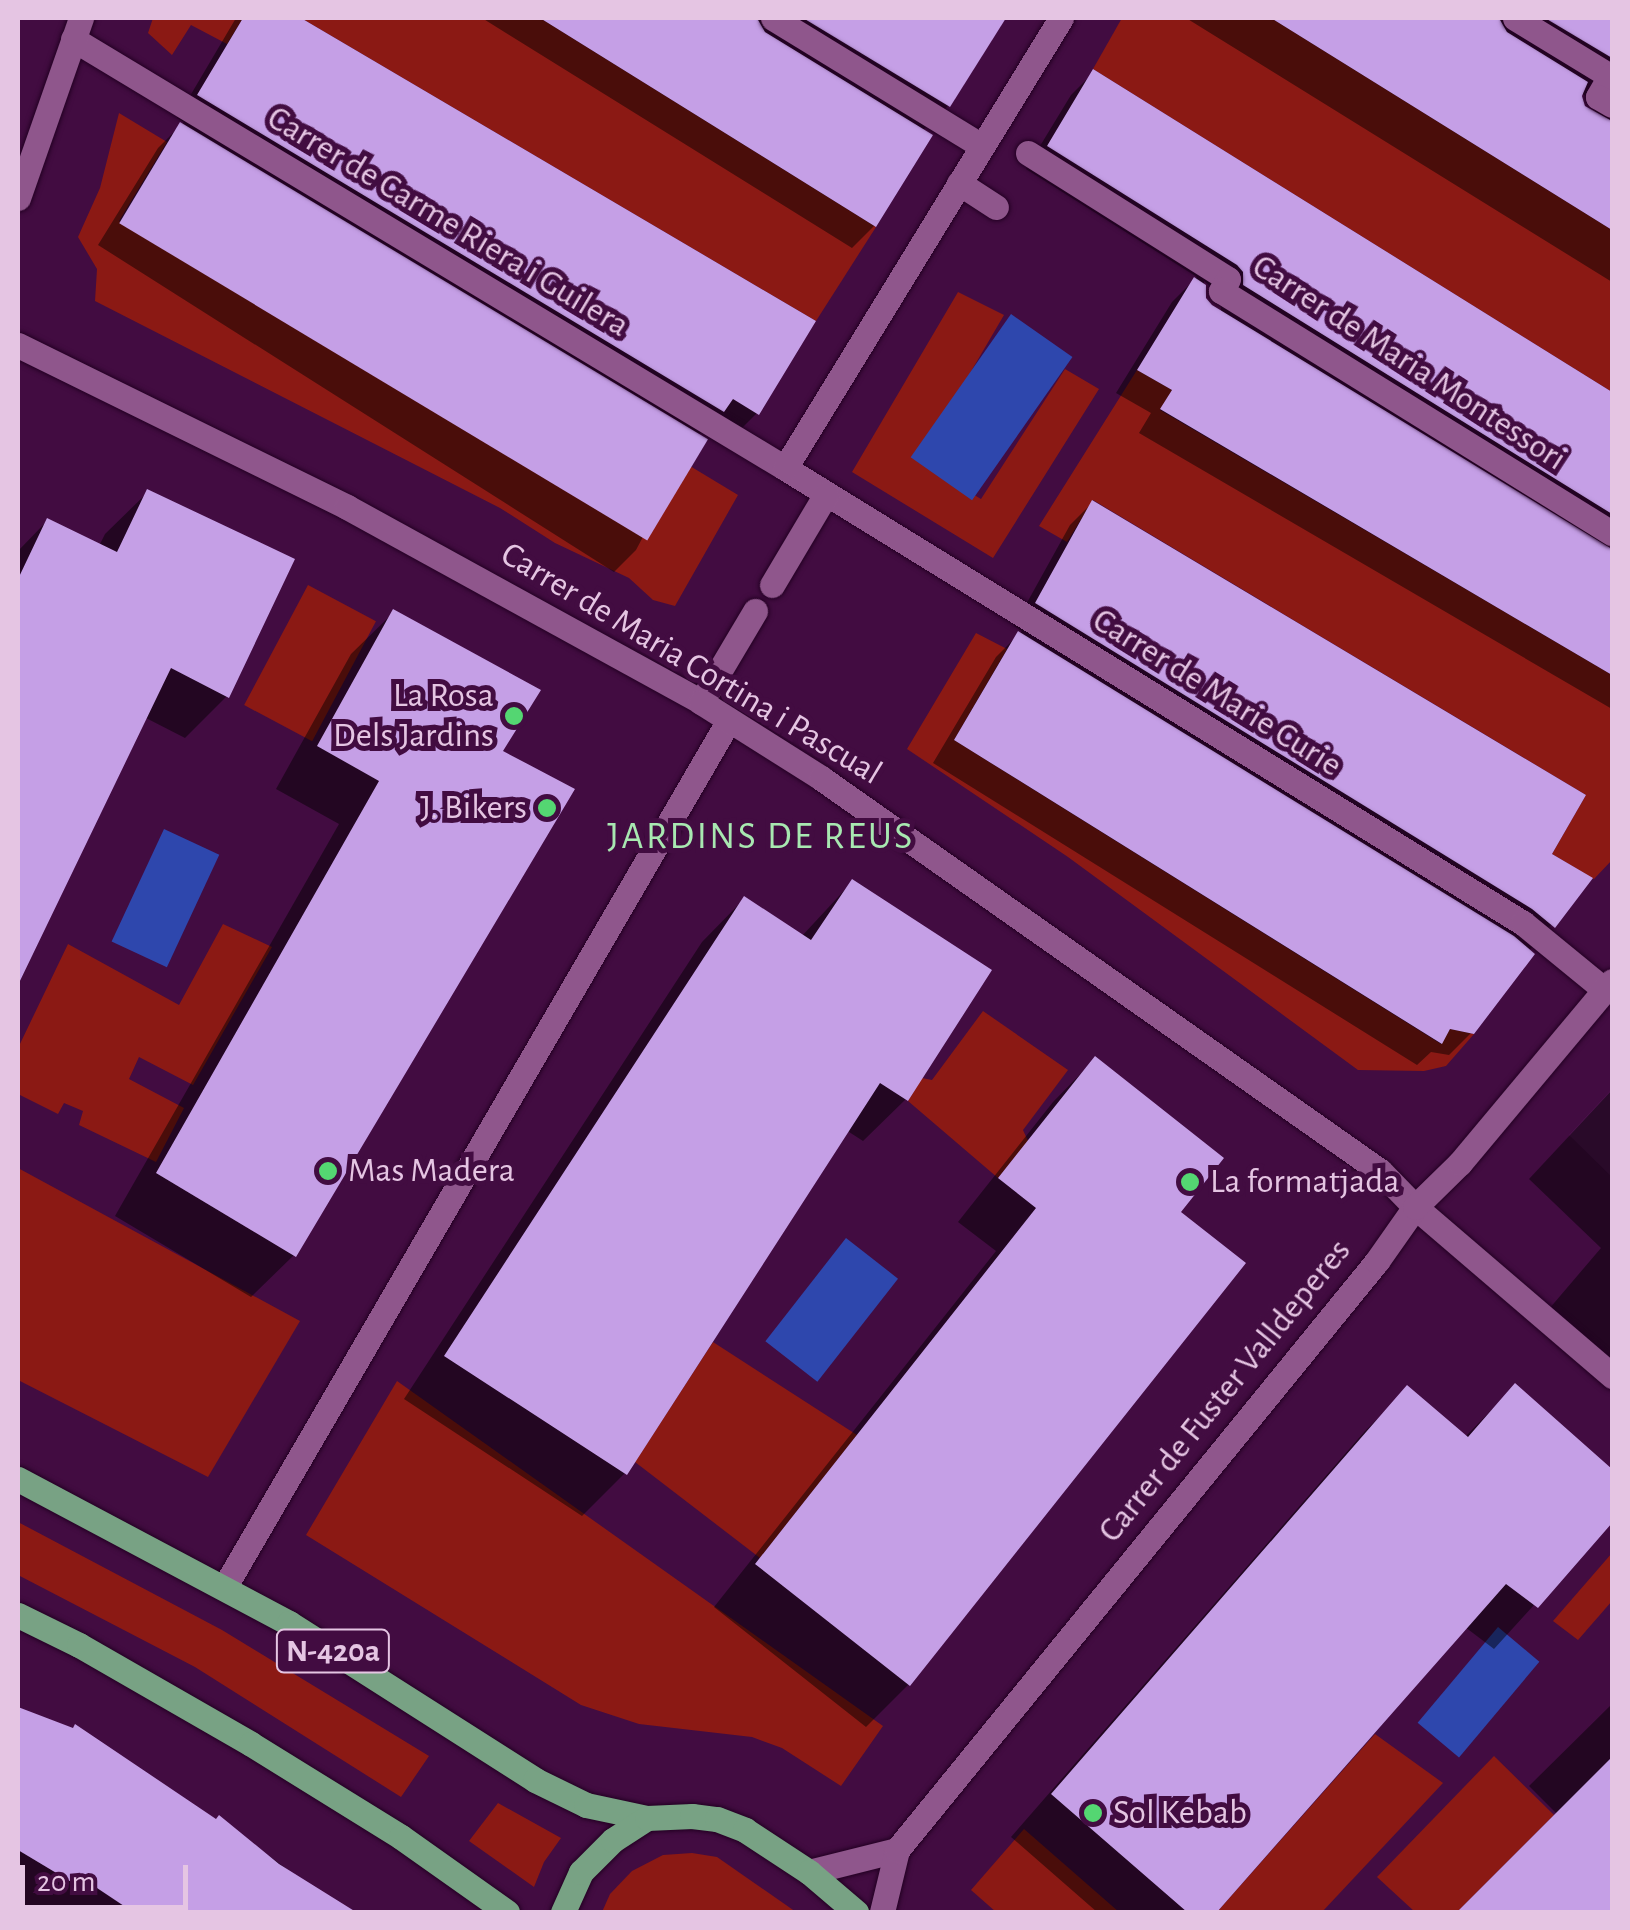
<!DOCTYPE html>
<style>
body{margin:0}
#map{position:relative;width:1630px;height:1930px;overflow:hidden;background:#420c41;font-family:"Alegreya Sans",sans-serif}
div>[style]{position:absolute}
.built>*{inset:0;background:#4e134e}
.green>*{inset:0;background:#8b1914;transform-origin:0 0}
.water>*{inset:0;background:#2e47ad;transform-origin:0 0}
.shadow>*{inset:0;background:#0007}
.building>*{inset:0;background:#c59fe6;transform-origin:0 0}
.roads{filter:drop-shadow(0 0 2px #230023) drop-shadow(0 0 2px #230023)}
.pedestrian>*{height:25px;margin:-12.5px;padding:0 12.5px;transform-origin:12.5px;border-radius:12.5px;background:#8f568c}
.minor>*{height:25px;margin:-12.5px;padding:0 12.5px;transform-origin:12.5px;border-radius:12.5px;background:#8f568c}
.primary>*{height:25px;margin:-12.5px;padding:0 12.5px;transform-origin:12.5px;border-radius:12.5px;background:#78a284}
.dots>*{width:28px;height:28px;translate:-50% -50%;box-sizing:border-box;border:5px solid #420c41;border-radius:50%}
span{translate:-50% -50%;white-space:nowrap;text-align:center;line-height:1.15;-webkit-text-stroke:10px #420c41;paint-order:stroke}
.shield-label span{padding:2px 8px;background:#420c41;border:2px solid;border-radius:8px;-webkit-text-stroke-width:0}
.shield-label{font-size:32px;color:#e5c5e3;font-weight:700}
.street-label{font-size:35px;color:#e5c5e3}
.poi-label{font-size:35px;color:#e5c5e3}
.right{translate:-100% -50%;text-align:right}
.left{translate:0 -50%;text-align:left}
.neighbourhood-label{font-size:38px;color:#a8e8b1;letter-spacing:2.5px}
.frame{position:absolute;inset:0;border:20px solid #e5c5e3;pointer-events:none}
.scale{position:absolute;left:20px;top:1865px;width:168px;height:45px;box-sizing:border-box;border:5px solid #e5c5e3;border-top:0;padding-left:12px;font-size:30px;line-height:35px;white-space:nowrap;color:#e5c5e3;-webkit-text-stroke:8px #420c41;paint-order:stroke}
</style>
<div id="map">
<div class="built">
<div style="clip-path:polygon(1612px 1089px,1612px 1177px,1569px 1135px)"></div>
</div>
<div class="green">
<div style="clip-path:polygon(153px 18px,243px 18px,227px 44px,191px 25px,172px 55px,148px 33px)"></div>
<div style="clip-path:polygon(301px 18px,540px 18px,876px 227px,816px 321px)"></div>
<div style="clip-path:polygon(1122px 18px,1271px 18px,1612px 230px,1612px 392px,1093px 69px)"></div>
<div style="clip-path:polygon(119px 113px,167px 142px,119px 221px,690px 466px,738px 495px,675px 606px,653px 600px,629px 578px,555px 543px,500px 508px,95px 301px,97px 269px,78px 237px,100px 188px)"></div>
<div style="clip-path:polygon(958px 292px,1004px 315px,918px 462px,981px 499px,1065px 369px,1099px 389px,993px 558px,852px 472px)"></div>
<div style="clip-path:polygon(1137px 370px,1172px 390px,1160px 410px,1612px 675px,1612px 860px,1594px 879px,1552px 854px,1586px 795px,1093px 500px,1067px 542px,1039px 526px)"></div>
<div style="left:308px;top:585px;width:77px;height:136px;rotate:28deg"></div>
<div style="clip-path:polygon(976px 633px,1007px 649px,954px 740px,1441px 1044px,1450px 1029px,1474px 1034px,1446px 1066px,1424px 1071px,1358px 1070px,1068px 857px,907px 749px)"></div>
<div style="clip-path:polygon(223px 924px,272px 947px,193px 1085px,139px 1057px,129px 1079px,184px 1108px,156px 1162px,79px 1125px,83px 1111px,64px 1103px,58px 1114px,18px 1094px,18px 1048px,68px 944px,179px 1005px)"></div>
<div style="clip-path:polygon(983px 1011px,1068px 1070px,1023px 1130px,1028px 1141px,998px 1178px,908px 1101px,922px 1078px,932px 1080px)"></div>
<div style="clip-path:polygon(18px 1168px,300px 1321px,208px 1477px,18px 1380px)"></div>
<div style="clip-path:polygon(713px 1342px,857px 1435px,760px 1558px,635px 1462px)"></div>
<div style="clip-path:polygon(397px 1381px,883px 1726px,841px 1786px,782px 1748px,752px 1737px,639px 1724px,581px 1705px,306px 1535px)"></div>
<div style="clip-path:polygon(18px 1522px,222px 1630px,429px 1756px,401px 1797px,195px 1667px,18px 1575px)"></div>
<div style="clip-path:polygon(1612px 1553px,1612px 1601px,1578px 1640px,1553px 1621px)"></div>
<div style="clip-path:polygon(1375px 1734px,1443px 1783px,1322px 1912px,1217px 1912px)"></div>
<div style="clip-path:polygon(1494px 1756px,1554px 1815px,1457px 1912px,1415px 1912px,1377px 1877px)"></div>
<div style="clip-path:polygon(498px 1803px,561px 1838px,544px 1862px,534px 1887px,469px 1841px)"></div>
<div style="clip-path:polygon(1024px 1829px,1119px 1912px,996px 1912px,971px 1890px)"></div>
<div style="clip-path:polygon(692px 1853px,717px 1857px,796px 1912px,602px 1912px,610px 1894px,632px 1871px,663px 1855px)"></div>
</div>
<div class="water">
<div style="left:1011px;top:314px;width:75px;height:175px;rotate:35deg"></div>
<div style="left:164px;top:829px;width:61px;height:124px;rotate:25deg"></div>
<div style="left:846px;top:1238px;width:66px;height:131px;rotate:38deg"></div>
<div style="left:1498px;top:1627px;width:54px;height:125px;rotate:40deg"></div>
</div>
<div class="shadow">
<div style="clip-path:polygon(236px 18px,296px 18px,813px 322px,757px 413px,735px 435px,712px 421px,696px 437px,636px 550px,614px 572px,98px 245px,158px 148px,184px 122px,177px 118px)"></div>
<div style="clip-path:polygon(482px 18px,992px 18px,1000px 22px,948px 106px,922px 131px,874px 226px,852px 248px)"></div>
<div style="clip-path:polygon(evenodd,1186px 18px,1612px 18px,1612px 282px,1186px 18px,1581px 93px,1592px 100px,1595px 111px,1587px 112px,1581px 93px)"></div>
<div style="clip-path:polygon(evenodd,1094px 72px,1612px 395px,1612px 709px,1139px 433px,1151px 413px,1116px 393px,1172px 302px,1197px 277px,1026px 169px,1071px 95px,1094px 72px,1204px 281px,1221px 295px,1221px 313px,1204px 299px,1204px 281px)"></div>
<div style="clip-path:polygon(148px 492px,227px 696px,185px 738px,144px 717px,18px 979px,18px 551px,47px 521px,99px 546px,105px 534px)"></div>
<div style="clip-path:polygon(1092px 503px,1549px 854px,1590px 879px,1528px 952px,1472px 1032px,1449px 1055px,1431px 1052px,1417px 1065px,933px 763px,996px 657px,1022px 631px,1014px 626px,1070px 525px)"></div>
<div style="clip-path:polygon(394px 612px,500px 752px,294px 1255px,251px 1297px,115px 1216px,339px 824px,276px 789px,351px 654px)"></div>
<div style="clip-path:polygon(852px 882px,906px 1099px,863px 1141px,846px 1130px,625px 1473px,582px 1516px,404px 1399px,702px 942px,744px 899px,801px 937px)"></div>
<div style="clip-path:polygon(1095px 1059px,1177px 1213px,908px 1685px,866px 1727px,714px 1607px,996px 1251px,958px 1222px,1053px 1102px)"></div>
<div style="clip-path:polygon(1612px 1090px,1612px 1365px,1549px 1309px,1601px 1248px,1529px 1179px)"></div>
<div style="clip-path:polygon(1515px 1386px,1612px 1472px,1612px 1519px,1494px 1649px,1465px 1627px,1214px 1912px,1097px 1912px,1011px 1837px,1365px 1431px,1408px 1389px,1465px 1437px)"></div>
<div style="clip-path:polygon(1612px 1704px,1612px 1912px,1461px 1912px,1558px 1815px,1529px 1786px)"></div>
<div style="clip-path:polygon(18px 1709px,72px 1731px,216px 1822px,220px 1819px,308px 1885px,299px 1912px,26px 1912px,18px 1907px)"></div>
</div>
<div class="building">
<div style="clip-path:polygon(243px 18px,301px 18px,816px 321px,759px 415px,733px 399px,724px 412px,197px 95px)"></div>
<div style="clip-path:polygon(540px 18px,757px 18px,765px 32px,933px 135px,876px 227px)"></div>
<div style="clip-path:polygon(803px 18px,1006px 18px,950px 107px)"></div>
<div style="clip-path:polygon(1271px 18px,1499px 18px,1507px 32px,1588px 82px,1582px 96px,1585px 106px,1612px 121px,1612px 230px)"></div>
<div style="clip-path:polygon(1545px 18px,1612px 18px,1612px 58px)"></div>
<div style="clip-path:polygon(1093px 69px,1612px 392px,1612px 514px,1243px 285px,1243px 272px,1237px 265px,1047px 146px)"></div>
<div style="left:180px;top:122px;width:616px;height:118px;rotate:31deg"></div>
<div style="clip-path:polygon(1194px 277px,1206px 285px,1206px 298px,1212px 305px,1612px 549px,1612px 675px,1160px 409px,1172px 390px,1137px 370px)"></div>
<div style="clip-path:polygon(147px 489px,295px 559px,229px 698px,171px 668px,18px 985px,18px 579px,47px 518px,117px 552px)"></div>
<div style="clip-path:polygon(1092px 500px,1586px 795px,1552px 854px,1593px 878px,1555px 928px,1532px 909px,1035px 603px)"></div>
<div style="clip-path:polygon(393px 609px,541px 690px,503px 751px,575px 789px,296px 1257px,156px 1173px,379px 781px,317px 746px)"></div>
<div style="clip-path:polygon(1018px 631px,1514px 936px,1535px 954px,1474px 1034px,1450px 1029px,1442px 1044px,954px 740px)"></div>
<div style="clip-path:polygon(852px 879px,992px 970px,908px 1101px,880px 1083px,627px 1475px,444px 1356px,744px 896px,811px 940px)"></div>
<div style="clip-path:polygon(1095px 1056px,1224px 1158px,1181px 1212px,1246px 1263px,910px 1686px,755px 1564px,1036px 1208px,998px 1178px)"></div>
<div style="clip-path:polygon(1515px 1383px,1612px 1469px,1612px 1523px,1538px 1608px,1506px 1584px,1217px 1912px,1187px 1912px,1051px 1794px,1407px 1385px,1468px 1437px)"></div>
<div style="clip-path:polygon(18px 1707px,73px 1728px,75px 1724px,216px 1819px,219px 1815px,279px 1864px,356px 1912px,133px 1912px,94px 1886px,88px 1892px,18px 1850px)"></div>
<div style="clip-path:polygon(1612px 1757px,1612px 1912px,1457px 1912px)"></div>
</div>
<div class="roads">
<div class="pedestrian">
<div style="left:773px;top:18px;width:245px;rotate:31.5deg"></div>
<div style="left:1515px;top:18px;width:111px;rotate:31.4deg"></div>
<div style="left:1610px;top:76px;width:24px;rotate:120deg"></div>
<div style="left:1598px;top:97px;width:16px;rotate:30deg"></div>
<div style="left:73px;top:39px;width:831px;rotate:31.07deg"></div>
<div style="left:785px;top:468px;width:867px;rotate:31.66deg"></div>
<div style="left:1523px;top:923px;width:106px;rotate:39.3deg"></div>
<div style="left:1028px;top:153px;width:236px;rotate:32.2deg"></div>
<div style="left:1228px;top:279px;width:14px;rotate:120deg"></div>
<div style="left:1221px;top:291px;width:460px;rotate:31.8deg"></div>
<div style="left:959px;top:183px;width:44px;rotate:33deg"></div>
<div style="left:785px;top:468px;width:528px;rotate:-58.48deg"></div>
<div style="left:772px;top:585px;width:106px;rotate:-59.3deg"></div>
<div style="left:701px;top:702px;width:106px;rotate:-59.3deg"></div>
<div style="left:224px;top:1588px;width:1004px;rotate:-59.81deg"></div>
</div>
<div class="minor">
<div style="left:18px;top:198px;width:191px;rotate:-70.7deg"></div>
<div style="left:18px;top:345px;width:367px;rotate:26.2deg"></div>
<div style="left:347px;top:507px;width:404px;rotate:28.8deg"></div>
<div style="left:701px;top:702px;width:142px;rotate:32.3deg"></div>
<div style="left:821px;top:778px;width:683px;rotate:35.11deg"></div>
<div style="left:1380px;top:1171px;width:50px;rotate:45.8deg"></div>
<div style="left:1415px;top:1207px;width:260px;rotate:40.6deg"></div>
<div style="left:809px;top:1872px;width:91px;rotate:-14deg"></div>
<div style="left:882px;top:1912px;width:64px;rotate:-76.4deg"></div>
<div style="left:897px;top:1850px;width:760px;rotate:-50.82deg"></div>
<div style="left:1377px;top:1261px;width:66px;rotate:-54.9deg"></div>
<div style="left:1415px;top:1207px;width:63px;rotate:-44.4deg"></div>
<div style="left:1460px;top:1163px;width:237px;rotate:-50.1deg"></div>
</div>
<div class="primary">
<div style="left:18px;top:1479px;width:307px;rotate:28deg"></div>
<div style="left:289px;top:1623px;width:292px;rotate:32.5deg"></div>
<div style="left:535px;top:1780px;width:57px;rotate:26.1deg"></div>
<div style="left:586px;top:1805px;width:62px;rotate:12deg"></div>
<div style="left:18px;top:1615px;width:68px;rotate:26.2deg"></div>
<div style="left:79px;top:1645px;width:198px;rotate:29.9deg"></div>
<div style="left:251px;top:1744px;width:176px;rotate:31.8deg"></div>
<div style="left:401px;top:1837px;width:130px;rotate:35.3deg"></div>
<div style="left:563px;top:1912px;width:44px;rotate:-65.8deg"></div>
<div style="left:581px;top:1872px;width:45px;rotate:-45deg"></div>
<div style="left:613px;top:1840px;width:40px;rotate:-32.9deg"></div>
<div style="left:647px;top:1818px;width:45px;rotate:-2.5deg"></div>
<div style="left:692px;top:1816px;width:25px;rotate:7deg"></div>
<div style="left:717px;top:1819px;width:30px;rotate:21deg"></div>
<div style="left:745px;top:1830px;width:77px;rotate:33.3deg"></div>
<div style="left:809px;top:1872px;width:62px;rotate:40.4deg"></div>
</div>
</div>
<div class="dots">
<div style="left:514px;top:716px;background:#54d672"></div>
<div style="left:547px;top:808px;background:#54d672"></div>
<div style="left:328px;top:1171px;background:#54d672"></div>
<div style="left:1190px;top:1182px;background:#54d672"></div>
<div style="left:1093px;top:1813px;background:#54d672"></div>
</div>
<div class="shield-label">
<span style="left:333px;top:1651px">N-420a</span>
</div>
<div class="street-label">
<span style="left:448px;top:222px;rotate:31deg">Carrer de Carme Riera i Guilera</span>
<span style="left:1409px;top:363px;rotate:33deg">Carrer de Maria Montessori</span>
<span style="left:691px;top:664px;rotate:31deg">Carrer de Maria Cortina i Pascual</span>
<span style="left:1217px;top:693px;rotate:32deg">Carrer de Marie Curie</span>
<span style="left:1225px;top:1391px;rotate:-51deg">Carrer de Fuster Valldeperes</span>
</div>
<div class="poi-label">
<span class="right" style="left:494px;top:716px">La Rosa<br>Dels Jardins</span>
<span class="right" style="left:527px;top:808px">J. Bikers</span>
<span class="left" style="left:348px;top:1171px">Mas Madera</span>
<span class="left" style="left:1210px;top:1182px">La formatjada</span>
<span class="left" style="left:1113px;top:1813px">Sol Kebab</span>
</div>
<div class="neighbourhood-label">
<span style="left:761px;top:838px">JARDINS DE REUS</span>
</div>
<div class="frame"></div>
<div class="scale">20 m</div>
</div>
